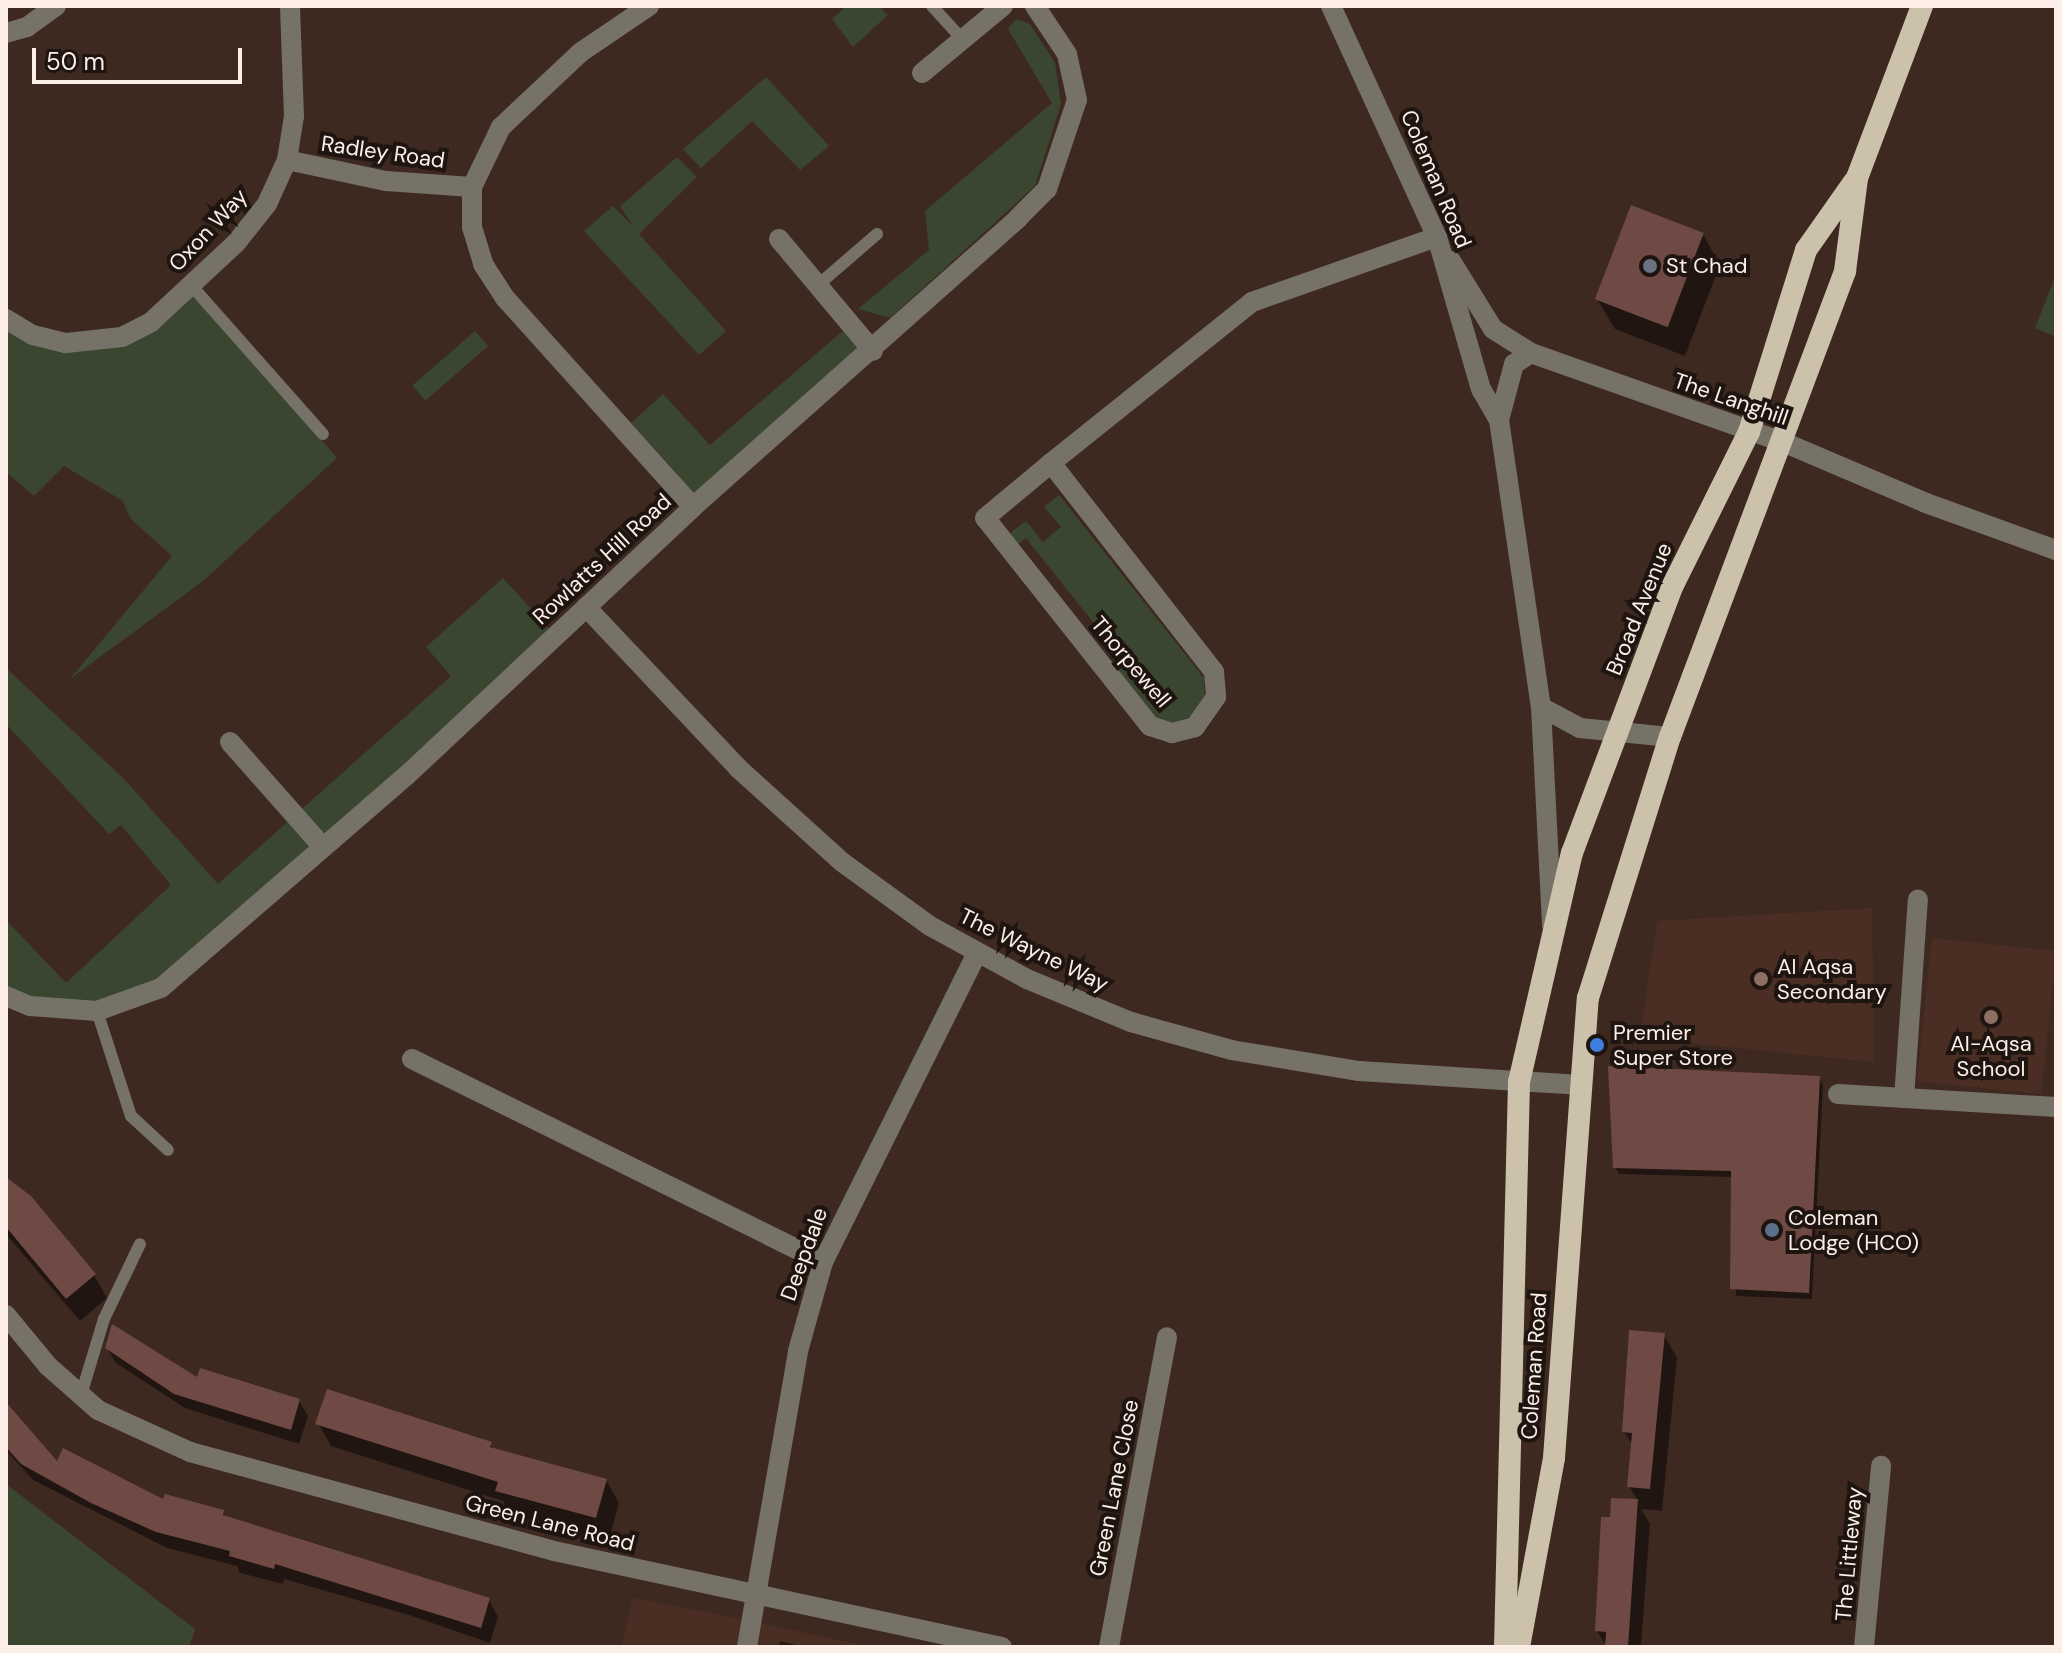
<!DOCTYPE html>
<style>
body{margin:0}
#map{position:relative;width:2062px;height:1653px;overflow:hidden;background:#3e2920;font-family:"DM Sans",sans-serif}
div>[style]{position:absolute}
.built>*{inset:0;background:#4a2e23;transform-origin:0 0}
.green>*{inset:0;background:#3b4631;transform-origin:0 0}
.shadow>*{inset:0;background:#0007}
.building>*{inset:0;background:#6f4943;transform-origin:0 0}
.service>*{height:12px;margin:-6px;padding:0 6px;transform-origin:6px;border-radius:6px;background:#767268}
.minor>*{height:20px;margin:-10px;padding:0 10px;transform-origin:10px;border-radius:10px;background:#767268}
.tertiary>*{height:20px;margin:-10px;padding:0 10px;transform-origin:10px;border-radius:10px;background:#767268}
.trunk>*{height:22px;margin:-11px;padding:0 11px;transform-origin:11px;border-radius:11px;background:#ccc2ac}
.dots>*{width:22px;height:22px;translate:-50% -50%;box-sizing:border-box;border:4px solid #1e1410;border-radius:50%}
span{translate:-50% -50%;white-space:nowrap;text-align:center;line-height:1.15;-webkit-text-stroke:8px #1e1410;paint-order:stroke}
.street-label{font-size:22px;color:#fdeee8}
.poi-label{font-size:22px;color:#fdeee8}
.left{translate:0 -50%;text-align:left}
.frame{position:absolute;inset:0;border:8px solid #fdeee8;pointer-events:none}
.scale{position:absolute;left:32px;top:48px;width:210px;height:36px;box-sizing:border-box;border:4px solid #fdeee8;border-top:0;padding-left:10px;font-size:24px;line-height:28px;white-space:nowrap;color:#fdeee8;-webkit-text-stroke:6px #1e1410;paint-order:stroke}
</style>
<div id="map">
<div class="built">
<div style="clip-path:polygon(1872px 908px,1874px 1062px,1640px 1038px,1657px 921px)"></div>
<div style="left:1932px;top:938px;width:125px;height:144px;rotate:6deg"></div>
<div style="clip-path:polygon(632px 1598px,702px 1611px,872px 1647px,622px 1647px)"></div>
</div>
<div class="green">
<div style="clip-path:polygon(846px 6px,878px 6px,888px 15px,853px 47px,832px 19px)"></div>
<div style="clip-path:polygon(1016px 19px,1030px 24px,1055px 63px,1061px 104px,1035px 186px,890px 318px,858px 309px,929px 250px,925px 211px,1052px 103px,1008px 29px)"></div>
<div style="clip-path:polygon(766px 77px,829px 146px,800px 170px,752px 121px,701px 168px,683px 149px)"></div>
<div style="clip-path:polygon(677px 157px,697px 177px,639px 234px,726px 331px,699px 355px,584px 231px,613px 206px,634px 227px,620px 206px)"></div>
<div style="clip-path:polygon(2056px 275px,2056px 337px,2035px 328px)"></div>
<div style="clip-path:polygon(191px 285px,337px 458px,203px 581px,70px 679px,172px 556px,130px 518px,123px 501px,64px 466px,34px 496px,6px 472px,6px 319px,103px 342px)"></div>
<div style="clip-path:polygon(851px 324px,873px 351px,693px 507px,678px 474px,631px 423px,663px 394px,710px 445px)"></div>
<div style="left:475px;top:331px;width:20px;height:83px;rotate:49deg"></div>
<div style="clip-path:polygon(1059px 495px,1204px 678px,1205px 698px,1193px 716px,1173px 723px,1154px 718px,1111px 664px,1120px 656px,1026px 538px,1017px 545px,1009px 534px,1026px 521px,1043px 542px,1061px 527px,1044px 507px)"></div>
<div style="clip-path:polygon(503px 578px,555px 635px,161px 988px,97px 1011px,6px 996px,6px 920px,66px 983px,171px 885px,121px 825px,109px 834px,6px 724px,6px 668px,124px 779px,218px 884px,451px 676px,426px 647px)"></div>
<div style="clip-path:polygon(6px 1484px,195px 1629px,189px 1647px,6px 1647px)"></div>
</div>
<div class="shadow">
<div style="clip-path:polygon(1703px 234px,1720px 265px,1685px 356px,1615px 329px,1597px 299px)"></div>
<div style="clip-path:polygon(1819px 1078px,1823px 1085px,1812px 1299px,1736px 1296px,1733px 1177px,1619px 1174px,1615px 1167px)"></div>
<div style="clip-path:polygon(6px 1184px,94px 1275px,107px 1298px,80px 1321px,6px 1234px)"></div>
<div style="clip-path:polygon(1664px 1335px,1677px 1358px,1662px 1511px,1641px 1509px,1650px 1524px,1641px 1647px,1607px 1647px,1597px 1631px,1611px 1519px,1638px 1501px,1629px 1486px,1633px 1446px,1624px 1431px)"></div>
<div style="clip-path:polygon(107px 1348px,198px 1380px,299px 1401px,308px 1416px,299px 1444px,185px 1408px,116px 1363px)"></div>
<div style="clip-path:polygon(6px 1404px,57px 1464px,165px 1501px,222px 1512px,226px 1518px,489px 1600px,498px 1617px,490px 1643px,409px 1615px,284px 1579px,283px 1584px,240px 1573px,237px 1566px,167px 1548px,33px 1480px,6px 1450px)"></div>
<div style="clip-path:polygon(318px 1423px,490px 1444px,494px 1450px,606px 1480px,619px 1503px,609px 1540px,510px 1514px,503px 1501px,331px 1446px)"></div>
<div style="clip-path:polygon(780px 1641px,803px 1647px,779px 1647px)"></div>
</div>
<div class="building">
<div style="left:1631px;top:205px;width:78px;height:101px;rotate:21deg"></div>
<div style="clip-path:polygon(1608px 1066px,1820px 1076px,1809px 1293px,1730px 1289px,1731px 1171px,1613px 1168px)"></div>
<div style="clip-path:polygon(6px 1177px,31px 1196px,96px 1274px,66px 1299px,6px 1227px)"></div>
<div style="clip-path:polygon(112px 1324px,197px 1377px,200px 1368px,300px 1399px,291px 1430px,174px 1394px,105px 1348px)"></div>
<div style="clip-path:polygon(1629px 1330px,1665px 1333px,1650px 1489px,1627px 1487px,1632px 1433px,1622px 1432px)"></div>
<div style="clip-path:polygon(327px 1389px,492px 1442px,490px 1447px,607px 1479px,596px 1518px,495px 1491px,498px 1482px,315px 1424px)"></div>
<div style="clip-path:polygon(6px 1402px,57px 1461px,63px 1448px,163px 1499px,165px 1494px,224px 1510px,223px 1515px,490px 1598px,481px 1628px,275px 1564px,274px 1569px,229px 1556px,230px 1551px,156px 1532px,91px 1503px,21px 1464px,6px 1447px)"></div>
<div style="clip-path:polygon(1611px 1498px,1638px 1499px,1628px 1647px,1605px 1647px,1606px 1632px,1595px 1631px,1601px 1517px,1610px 1517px)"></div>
</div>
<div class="service">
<div style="left:932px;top:6px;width:45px;rotate:47.7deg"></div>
<div style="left:191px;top:285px;width:199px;rotate:48.5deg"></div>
<div style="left:818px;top:285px;width:78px;rotate:-40.8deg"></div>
<div style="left:97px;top:1011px;width:110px;rotate:72.1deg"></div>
<div style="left:131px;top:1116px;width:50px;rotate:42.6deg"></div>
<div style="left:81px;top:1395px;width:79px;rotate:-73.2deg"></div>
<div style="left:104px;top:1319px;width:83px;rotate:-64.4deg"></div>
</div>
<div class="minor">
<div style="left:649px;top:6px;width:82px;rotate:145.9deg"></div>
<div style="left:581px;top:52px;width:110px;rotate:136.8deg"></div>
<div style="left:501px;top:127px;width:67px;rotate:115.8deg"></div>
<div style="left:472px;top:187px;width:40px;rotate:90deg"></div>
<div style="left:472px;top:227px;width:39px;rotate:73deg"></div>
<div style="left:483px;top:264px;width:40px;rotate:57.1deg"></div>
<div style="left:505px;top:298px;width:281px;rotate:48deg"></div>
<div style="left:1331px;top:6px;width:254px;rotate:65.4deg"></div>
<div style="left:1437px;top:237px;width:158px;rotate:73.9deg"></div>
<div style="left:1481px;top:389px;width:36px;rotate:60deg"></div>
<div style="left:1499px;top:420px;width:290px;rotate:81.7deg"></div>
<div style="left:1541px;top:707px;width:219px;rotate:87.1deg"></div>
<div style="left:6px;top:33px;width:22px;rotate:-16deg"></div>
<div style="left:27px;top:27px;width:36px;rotate:-36deg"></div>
<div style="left:922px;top:73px;width:105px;rotate:-39.6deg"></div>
<div style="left:287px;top:160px;width:101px;rotate:12deg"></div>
<div style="left:386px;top:181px;width:86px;rotate:4deg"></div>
<div style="left:779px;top:239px;width:146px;rotate:50deg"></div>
<div style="left:1451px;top:261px;width:80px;rotate:58.3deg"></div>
<div style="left:1493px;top:329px;width:45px;rotate:32.3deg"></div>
<div style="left:1531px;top:353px;width:267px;rotate:19.5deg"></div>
<div style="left:1783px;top:442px;width:155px;rotate:23.1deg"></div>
<div style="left:1926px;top:503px;width:138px;rotate:19.9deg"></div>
<div style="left:6px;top:319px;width:31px;rotate:31deg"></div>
<div style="left:33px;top:335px;width:34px;rotate:14deg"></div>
<div style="left:66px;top:343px;width:56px;rotate:-6.1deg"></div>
<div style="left:122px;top:337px;width:33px;rotate:-27deg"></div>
<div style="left:151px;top:322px;width:116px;rotate:-42.9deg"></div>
<div style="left:236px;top:243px;width:50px;rotate:-51.5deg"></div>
<div style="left:267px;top:204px;width:48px;rotate:-65.6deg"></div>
<div style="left:287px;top:160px;width:45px;rotate:-81deg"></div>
<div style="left:294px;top:116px;width:110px;rotate:-92.1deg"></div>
<div style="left:1499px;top:420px;width:58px;rotate:-75deg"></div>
<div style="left:1514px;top:364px;width:20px;rotate:-33deg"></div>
<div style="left:1051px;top:463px;width:265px;rotate:52deg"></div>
<div style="left:1214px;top:672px;width:25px;rotate:85deg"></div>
<div style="left:1216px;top:697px;width:37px;rotate:125deg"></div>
<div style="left:1195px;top:727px;width:24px;rotate:165deg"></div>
<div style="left:1172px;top:733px;width:23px;rotate:-162deg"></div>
<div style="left:1150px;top:726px;width:265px;rotate:-128.4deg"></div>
<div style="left:985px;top:518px;width:86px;rotate:-39.8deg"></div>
<div style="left:1051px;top:463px;width:258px;rotate:-38.7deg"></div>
<div style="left:1252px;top:302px;width:196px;rotate:-19.4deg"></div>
<div style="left:586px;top:607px;width:221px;rotate:46.6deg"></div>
<div style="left:738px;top:768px;width:140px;rotate:42.1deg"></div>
<div style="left:842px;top:862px;width:109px;rotate:36deg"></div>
<div style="left:930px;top:926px;width:111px;rotate:28.7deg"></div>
<div style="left:1027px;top:979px;width:113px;rotate:22.5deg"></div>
<div style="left:1131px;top:1022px;width:104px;rotate:15.6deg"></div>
<div style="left:1231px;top:1050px;width:130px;rotate:9.3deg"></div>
<div style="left:1359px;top:1071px;width:221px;rotate:3.6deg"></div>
<div style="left:1541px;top:707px;width:44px;rotate:28.3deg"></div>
<div style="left:1580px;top:728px;width:90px;rotate:5.7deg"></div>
<div style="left:230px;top:742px;width:139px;rotate:48.5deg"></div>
<div style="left:6px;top:996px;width:26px;rotate:23deg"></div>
<div style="left:30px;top:1006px;width:67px;rotate:4.3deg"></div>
<div style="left:97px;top:1011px;width:68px;rotate:-19.8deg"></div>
<div style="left:161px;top:988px;width:324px;rotate:-40.9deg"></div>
<div style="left:406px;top:776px;width:393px;rotate:-43.1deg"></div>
<div style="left:693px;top:507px;width:435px;rotate:-41.6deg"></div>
<div style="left:1018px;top:218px;width:41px;rotate:-45deg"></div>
<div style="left:1047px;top:189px;width:94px;rotate:-71.4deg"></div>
<div style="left:1077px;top:100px;width:47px;rotate:-102.3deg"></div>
<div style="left:1067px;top:54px;width:58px;rotate:-123.7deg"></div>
<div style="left:412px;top:1059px;width:458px;rotate:26.3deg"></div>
<div style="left:1838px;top:1094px;width:218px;rotate:3.4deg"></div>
<div style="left:1904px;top:1098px;width:199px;rotate:-86deg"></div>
<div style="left:747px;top:1647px;width:300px;rotate:-80.2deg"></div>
<div style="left:798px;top:1351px;width:92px;rotate:-74.3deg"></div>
<div style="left:823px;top:1262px;width:345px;rotate:-63.5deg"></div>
<div style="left:1109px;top:1647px;width:315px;rotate:-79.4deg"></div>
<div style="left:1864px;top:1647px;width:182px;rotate:-84.6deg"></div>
</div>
<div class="tertiary">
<div style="left:6px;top:1315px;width:66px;rotate:50.5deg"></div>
<div style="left:48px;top:1366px;width:67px;rotate:41.3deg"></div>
<div style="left:98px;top:1410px;width:101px;rotate:24.5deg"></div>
<div style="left:190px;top:1452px;width:377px;rotate:15.2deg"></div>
<div style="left:554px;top:1551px;width:458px;rotate:12.1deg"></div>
</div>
<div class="trunk">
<div style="left:1505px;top:1647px;width:565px;rotate:-88.58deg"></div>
<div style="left:1519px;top:1082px;width:235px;rotate:-77deg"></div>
<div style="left:1572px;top:853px;width:286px;rotate:-69.4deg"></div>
<div style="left:1673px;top:585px;width:171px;rotate:-63.6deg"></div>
<div style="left:1749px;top:432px;width:191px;rotate:-72.6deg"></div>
<div style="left:1806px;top:250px;width:83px;rotate:-54.8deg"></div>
<div style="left:1519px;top:1647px;width:192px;rotate:-79.5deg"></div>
<div style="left:1554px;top:1458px;width:461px;rotate:-85.8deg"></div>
<div style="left:1588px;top:998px;width:274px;rotate:-72.6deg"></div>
<div style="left:1670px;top:737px;width:498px;rotate:-69.4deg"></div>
<div style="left:1845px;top:271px;width:94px;rotate:-82.6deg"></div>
<div style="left:1857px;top:178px;width:184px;rotate:-69.3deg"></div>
</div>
<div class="dots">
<div style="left:1650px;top:266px;background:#6b7280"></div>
<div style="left:1761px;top:979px;background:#8d6e63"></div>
<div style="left:1991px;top:1017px;background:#8d6e63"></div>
<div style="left:1597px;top:1045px;background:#3f7fe0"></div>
<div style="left:1772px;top:1230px;background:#5c6f8a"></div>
</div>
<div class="street-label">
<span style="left:383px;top:152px;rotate:8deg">Radley Road</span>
<span style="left:1436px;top:179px;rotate:67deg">Coleman Road</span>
<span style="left:208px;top:230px;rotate:-47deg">Oxon Way</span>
<span style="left:1731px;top:399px;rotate:19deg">The Langhill</span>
<span style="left:602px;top:559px;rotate:-43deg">Rowlatts Hill Road</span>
<span style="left:1639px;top:609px;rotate:-68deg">Broad Avenue</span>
<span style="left:1131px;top:662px;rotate:50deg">Thorpewell</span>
<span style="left:1034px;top:950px;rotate:26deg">The Wayne Way</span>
<span style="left:804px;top:1254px;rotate:-70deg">Deepdale</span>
<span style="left:1534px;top:1366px;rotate:-86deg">Coleman Road</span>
<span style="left:1114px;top:1488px;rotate:-79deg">Green Lane Close</span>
<span style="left:550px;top:1523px;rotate:14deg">Green Lane Road</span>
<span style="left:1849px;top:1554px;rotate:-85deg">The Littleway</span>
</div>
<div class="poi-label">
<span class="left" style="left:1666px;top:266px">St Chad</span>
<span class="left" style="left:1777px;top:979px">Al Aqsa<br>Secondary</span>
<span class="left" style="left:1613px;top:1045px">Premier<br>Super Store</span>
<span style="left:1991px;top:1056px">Al-Aqsa<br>School</span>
<span class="left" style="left:1788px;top:1230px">Coleman<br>Lodge (HCO)</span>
</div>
<div class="frame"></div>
<div class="scale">50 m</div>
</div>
